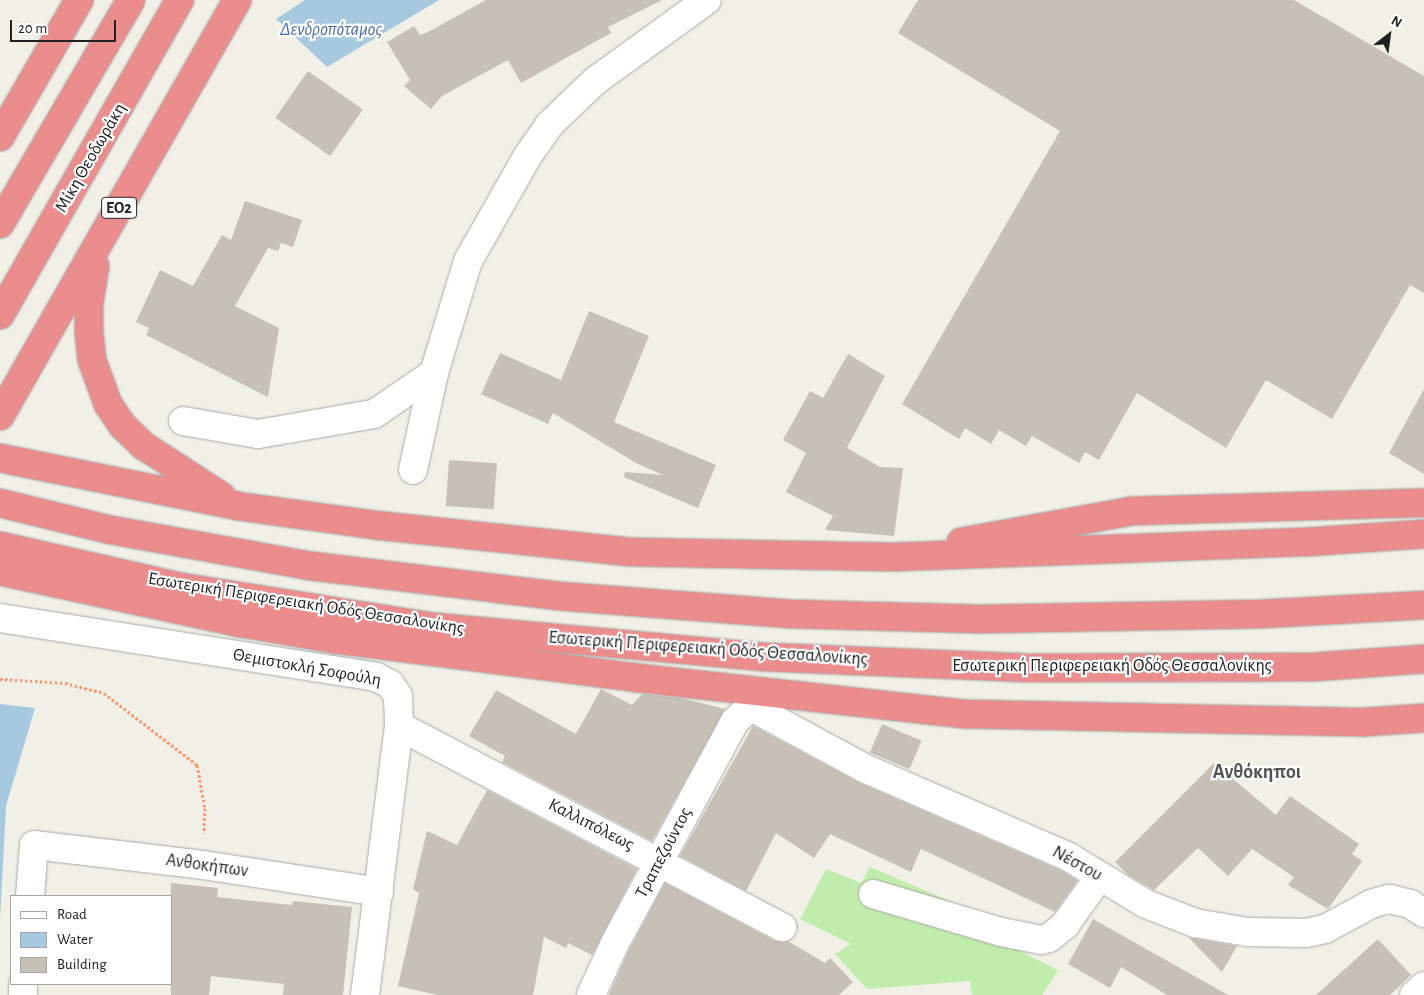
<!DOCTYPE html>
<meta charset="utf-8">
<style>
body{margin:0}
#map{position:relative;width:1424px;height:995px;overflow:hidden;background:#f1f0e7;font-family:"Alegreya Sans",sans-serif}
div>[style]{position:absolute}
.grass>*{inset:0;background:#c0edab}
.water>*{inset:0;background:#a6c9e0}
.building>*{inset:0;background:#c7c0b6;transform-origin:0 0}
.path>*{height:3px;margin-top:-1.5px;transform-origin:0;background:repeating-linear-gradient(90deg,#ff946a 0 2.5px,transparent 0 5px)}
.roads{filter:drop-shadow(0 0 1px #a8a8a8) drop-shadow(0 0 1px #a8a8a8)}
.minor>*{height:28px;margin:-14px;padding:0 14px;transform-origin:14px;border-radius:14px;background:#fff}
.highway>*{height:28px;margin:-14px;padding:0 14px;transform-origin:14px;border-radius:14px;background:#eb8c8d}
span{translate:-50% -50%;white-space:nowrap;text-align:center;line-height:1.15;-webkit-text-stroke:4.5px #fff;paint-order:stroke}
.shield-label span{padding:1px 4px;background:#fff;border:1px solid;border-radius:4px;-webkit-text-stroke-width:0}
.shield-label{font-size:16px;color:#212121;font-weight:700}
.street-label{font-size:18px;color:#212121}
.water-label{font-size:19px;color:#486bb5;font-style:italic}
.quarter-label{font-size:20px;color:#545454;font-weight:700}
.legend{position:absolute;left:10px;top:895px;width:162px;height:90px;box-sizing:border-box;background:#fff;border:1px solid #a6a6a6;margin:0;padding:6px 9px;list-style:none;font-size:15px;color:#212121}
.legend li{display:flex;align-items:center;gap:10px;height:25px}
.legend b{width:25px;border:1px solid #a6a6a6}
.north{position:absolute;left:1364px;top:10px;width:50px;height:50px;-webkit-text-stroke:4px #fff;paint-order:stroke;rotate:30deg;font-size:14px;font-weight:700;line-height:20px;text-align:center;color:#212121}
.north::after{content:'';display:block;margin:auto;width:18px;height:22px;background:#212121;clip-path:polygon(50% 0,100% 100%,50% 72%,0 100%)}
.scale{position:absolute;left:10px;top:20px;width:106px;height:22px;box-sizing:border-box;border:2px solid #212121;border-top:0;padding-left:6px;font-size:15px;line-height:18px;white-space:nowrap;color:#212121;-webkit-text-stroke:4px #fff;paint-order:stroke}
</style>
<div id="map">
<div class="grass">
<div style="clip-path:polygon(870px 867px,1015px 929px,1024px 953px,1058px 970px,1042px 995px,972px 995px,970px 981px,867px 989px,835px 954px,851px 944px,800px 919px,826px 869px,861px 883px)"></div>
</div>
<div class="water">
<div style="clip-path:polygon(305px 0,439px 0,327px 67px,276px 19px)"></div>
<div style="clip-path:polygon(0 704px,35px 708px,6px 806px,0 920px)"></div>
</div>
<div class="building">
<div style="clip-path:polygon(486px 0,662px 0,608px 27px,611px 33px,521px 83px,508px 60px,442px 96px,431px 109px,404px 86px,410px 80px,387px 42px,414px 26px,420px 35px,428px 32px)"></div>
<div style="clip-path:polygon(918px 0,1294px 0,1424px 76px,1424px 293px,1410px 285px,1332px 419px,1266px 380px,1226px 448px,1137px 393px,1099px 460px,1085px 452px,1079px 463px,1032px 436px,1026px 446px,999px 430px,991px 444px,965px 428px,959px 439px,902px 404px,1060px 131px,898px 33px)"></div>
<div style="left:308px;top:71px;width:67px;height:57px;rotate:35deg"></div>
<div style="clip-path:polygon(245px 201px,302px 220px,293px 247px,281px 243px,278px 251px,268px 248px,235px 306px,279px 328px,268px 397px,146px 335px,149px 328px,136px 322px,160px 270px,193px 286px,222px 235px,231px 240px)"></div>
<div style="clip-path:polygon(589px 311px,649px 336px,614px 422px,716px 465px,698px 508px,624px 477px,625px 472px,663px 475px,636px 463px,553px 413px,548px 424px,481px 394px,500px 353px,561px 380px)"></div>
<div style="clip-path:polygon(848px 354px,885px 376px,847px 448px,880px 467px,903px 468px,894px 536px,825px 530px,833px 516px,786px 492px,806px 453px,783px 440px,810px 391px,823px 398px)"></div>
<div style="clip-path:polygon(1424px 389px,1424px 474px,1389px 453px)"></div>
<div style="left:449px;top:460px;width:48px;height:46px;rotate:4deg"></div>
<div style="clip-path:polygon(601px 689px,632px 705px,642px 694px,681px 698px,725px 709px,652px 841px,502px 762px,505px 756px,469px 736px,496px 690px,576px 734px)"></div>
<div style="left:882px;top:724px;width:43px;height:31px;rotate:23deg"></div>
<div style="clip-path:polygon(753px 726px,860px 783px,1060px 870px,1077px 880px,1075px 884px,1055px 912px,921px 849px,911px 872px,830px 834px,814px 858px,776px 833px,746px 891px,680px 856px)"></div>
<div style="clip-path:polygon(1214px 763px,1276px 815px,1290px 796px,1359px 844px,1352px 854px,1362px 861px,1328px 909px,1288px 885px,1294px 877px,1252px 849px,1228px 876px,1198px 848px,1154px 890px,1128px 875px,1115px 862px)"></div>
<div style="clip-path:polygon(487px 790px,637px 869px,592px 955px,568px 943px,566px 948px,544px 937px,533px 995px,437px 995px,398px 986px,419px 893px,413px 889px,427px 831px,457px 845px)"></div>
<div style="clip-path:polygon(171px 883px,218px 888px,217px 897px,292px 905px,293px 901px,352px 907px,343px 995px,283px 995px,284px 984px,211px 976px,209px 995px,171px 995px)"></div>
<div style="clip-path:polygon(665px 883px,775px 941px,788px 941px,825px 963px,830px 958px,853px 982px,839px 995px,609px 995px,629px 950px)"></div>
<div style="clip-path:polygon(1093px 919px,1228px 995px,1167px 995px,1121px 967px,1110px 988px,1068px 964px)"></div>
<div style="clip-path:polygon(1189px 938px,1192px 938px,1237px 946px,1222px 972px)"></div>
<div style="clip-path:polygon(1378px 939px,1411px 975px,1390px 995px,1316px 995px)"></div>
</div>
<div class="path">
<div style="left:0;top:679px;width:65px;rotate:3.5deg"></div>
<div style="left:65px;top:683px;width:40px;rotate:14.4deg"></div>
<div style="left:104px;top:693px;width:118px;rotate:37.7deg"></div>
<div style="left:197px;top:765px;width:44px;rotate:79.5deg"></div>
<div style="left:205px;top:808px;width:25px;rotate:92deg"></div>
</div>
<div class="roads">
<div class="minor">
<div style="left:183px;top:421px;width:76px;rotate:9.8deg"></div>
<div style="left:258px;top:434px;width:118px;rotate:-9.8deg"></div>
<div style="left:374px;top:414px;width:73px;rotate:-34.3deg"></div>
<div style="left:413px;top:470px;width:99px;rotate:-77.8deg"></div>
<div style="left:434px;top:373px;width:117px;rotate:-73.1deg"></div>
<div style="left:468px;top:261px;width:120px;rotate:-60.4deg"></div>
<div style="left:527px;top:157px;width:39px;rotate:-55deg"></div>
<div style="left:549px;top:125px;width:64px;rotate:-43.7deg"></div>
<div style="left:595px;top:81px;width:138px;rotate:-35.9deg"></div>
<div style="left:0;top:618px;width:381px;rotate:8.9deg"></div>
<div style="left:376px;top:677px;width:16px;rotate:27deg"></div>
<div style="left:390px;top:684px;width:14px;rotate:56deg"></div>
<div style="left:398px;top:696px;width:30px;rotate:88deg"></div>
<div style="left:399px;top:726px;width:271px;rotate:97.2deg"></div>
<div style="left:399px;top:726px;width:433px;rotate:27.7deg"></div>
<div style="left:873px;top:894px;width:134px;rotate:16.5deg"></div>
<div style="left:1001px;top:932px;width:41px;rotate:11.3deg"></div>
<div style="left:1041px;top:940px;width:8px;rotate:-14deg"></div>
<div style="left:1049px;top:938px;width:21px;rotate:-39deg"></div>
<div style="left:1065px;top:925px;width:60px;rotate:-54.5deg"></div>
<div style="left:30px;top:896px;width:51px;rotate:-85.5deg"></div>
<div style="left:34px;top:845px;width:170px;rotate:6.7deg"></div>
<div style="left:203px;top:865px;width:178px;rotate:8.7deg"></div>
<div style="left:23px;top:995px;width:11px;rotate:-90deg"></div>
<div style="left:591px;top:995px;width:57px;rotate:-65.2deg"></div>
<div style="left:615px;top:943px;width:252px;rotate:-61.6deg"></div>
<div style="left:735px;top:721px;width:18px;rotate:-43deg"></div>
<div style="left:748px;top:709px;width:9px;rotate:6deg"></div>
<div style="left:757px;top:710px;width:124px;rotate:28.4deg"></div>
<div style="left:866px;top:769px;width:219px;rotate:23.4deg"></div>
<div style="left:1067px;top:856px;width:92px;rotate:31.3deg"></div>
<div style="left:1146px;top:904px;width:53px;rotate:21.2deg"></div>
<div style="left:1195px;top:923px;width:53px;rotate:9.8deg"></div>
<div style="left:1247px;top:932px;width:59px;rotate:1deg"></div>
<div style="left:1306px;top:933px;width:19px;rotate:-12deg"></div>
<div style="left:1325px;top:929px;width:52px;rotate:-28.5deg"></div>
<div style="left:1371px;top:904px;width:19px;rotate:-16deg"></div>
<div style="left:1389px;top:899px;width:22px;rotate:13deg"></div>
<div style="left:1410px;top:904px;width:17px;rotate:33deg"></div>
<div style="left:1414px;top:995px;width:13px;rotate:-42deg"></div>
</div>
<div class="highway">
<div style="left:0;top:137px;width:158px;rotate:-60deg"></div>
<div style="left:0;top:224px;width:259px;rotate:-59.7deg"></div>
<div style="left:95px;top:266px;width:36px;rotate:99deg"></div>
<div style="left:89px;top:302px;width:30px;rotate:90deg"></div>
<div style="left:89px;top:332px;width:28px;rotate:84deg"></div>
<div style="left:92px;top:360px;width:47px;rotate:70deg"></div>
<div style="left:108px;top:404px;width:27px;rotate:56deg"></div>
<div style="left:123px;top:426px;width:29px;rotate:44deg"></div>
<div style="left:144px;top:446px;width:92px;rotate:33deg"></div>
<div style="left:0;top:315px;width:363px;rotate:-60.3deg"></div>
<div style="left:0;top:416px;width:479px;rotate:-60.3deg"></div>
<div style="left:0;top:458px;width:242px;rotate:11.4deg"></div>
<div style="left:237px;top:506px;width:138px;rotate:7.9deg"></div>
<div style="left:374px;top:525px;width:258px;rotate:6deg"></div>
<div style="left:631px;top:552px;width:262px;rotate:1.1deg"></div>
<div style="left:893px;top:557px;width:413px;rotate:-2.1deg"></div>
<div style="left:1306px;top:542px;width:118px;rotate:-3.9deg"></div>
<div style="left:0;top:503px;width:114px;rotate:13.7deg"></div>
<div style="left:111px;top:530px;width:203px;rotate:10.2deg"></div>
<div style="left:311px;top:566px;width:249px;rotate:6.9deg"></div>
<div style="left:558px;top:596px;width:234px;rotate:4.4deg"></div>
<div style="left:791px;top:614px;width:188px;rotate:1.5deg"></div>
<div style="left:979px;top:619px;width:281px;rotate:-1deg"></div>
<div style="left:1260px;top:614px;width:164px;rotate:-3.1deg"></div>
<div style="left:961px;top:542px;width:174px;rotate:-10.3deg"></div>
<div style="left:1132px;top:511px;width:292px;rotate:-1.6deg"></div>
<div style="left:0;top:546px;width:186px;rotate:12.8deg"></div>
<div style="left:181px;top:587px;width:256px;rotate:9deg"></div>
<div style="left:434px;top:627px;width:332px;rotate:5.2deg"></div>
<div style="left:765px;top:657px;width:259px;rotate:2.4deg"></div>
<div style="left:1024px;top:668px;width:289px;rotate:-0.2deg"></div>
<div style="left:1313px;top:667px;width:111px;rotate:-4.1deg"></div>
<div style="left:0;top:571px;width:247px;rotate:12.2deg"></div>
<div style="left:241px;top:623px;width:94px;rotate:9.8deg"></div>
<div style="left:334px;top:639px;width:306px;rotate:7.3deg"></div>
<div style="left:638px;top:678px;width:330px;rotate:6.3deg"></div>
<div style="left:966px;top:714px;width:398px;rotate:1.2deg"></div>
<div style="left:1364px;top:722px;width:60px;rotate:-3.8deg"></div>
</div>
</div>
<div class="shield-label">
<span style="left:119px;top:208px">ΕΟ2</span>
</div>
<div class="street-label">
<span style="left:91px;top:158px;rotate:-60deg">Μίκη Θεοδωράκη</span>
<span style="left:306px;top:604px;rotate:9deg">Εσωτερική Περιφερειακή Οδός Θεσσαλονίκης</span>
<span style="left:708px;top:649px;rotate:4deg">Εσωτερική Περιφερειακή Οδός Θεσσαλονίκης</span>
<span style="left:1112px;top:666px">Εσωτερική Περιφερειακή Οδός Θεσσαλονίκης</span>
<span style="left:307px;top:668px;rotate:10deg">Θεμιστοκλή Σοφούλη</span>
<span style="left:591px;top:825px;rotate:27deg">Καλλιπόλεως</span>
<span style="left:664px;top:853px;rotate:-62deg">Τραπεζούντος</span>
<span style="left:1077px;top:864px;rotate:29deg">Νέστου</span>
<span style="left:207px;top:866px;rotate:8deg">Ανθοκήπων</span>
</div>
<div class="water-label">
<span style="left:331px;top:30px">Δενδροπόταμος</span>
</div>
<div class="quarter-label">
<span style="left:1257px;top:772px">Ανθόκηποι</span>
</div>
<ul class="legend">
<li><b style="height:6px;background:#fff"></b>Road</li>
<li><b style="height:14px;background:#a6c9e0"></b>Water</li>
<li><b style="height:14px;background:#c7c0b6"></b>Building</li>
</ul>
<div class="north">N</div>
<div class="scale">20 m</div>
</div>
